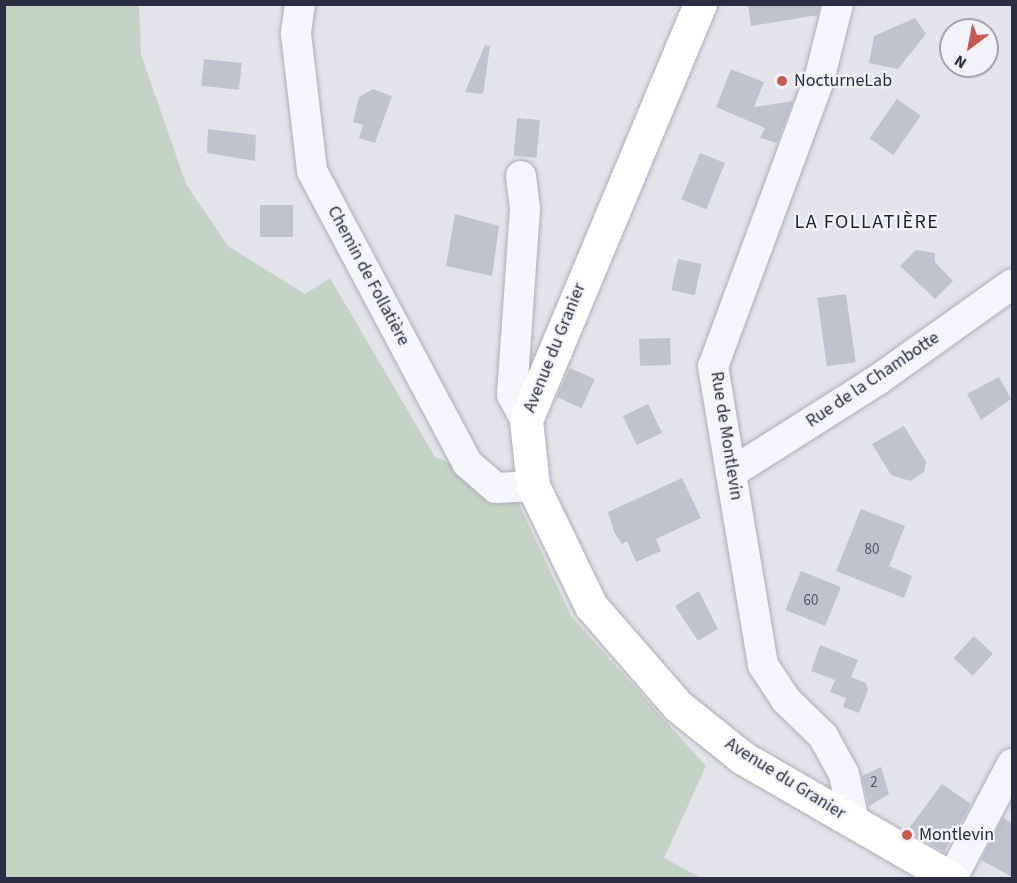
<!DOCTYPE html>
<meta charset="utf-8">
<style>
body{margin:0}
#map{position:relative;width:1017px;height:883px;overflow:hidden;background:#e3e4ea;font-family:"Source Sans 3",sans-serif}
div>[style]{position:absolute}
.green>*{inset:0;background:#c4d4c4}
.building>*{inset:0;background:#c0c2cd;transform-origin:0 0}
.roads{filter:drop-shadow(0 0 2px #acadb8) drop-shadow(0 0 2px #acadb8)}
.minor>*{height:30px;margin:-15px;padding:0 15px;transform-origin:15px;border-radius:15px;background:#f5f6f9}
.major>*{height:33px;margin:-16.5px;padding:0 16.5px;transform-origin:16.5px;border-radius:16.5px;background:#fff}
.dots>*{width:16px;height:16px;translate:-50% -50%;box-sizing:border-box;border:3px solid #f2f3f8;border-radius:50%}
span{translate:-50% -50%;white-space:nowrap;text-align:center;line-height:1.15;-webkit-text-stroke:4.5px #f2f3f8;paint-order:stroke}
.number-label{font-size:15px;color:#505365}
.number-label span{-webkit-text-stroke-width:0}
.poi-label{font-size:18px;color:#2b2e42}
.left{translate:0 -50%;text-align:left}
.street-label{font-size:18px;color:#2b2e42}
.neighbourhood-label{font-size:20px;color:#1d1f33;letter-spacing:1.5px}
.frame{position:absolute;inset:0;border:6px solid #2b2e42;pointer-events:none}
.north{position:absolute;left:939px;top:18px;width:60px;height:60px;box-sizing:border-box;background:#f2f3f8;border:2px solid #a2a4af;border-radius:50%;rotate:212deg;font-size:16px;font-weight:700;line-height:24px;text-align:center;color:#2b2e42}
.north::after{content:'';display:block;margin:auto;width:21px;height:27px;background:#c9584e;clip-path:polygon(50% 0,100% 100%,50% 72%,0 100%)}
</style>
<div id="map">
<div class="green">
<div style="clip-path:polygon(5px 5px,139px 5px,141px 54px,186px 184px,228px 246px,305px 294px,330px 278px,435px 457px,512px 489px,571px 616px,706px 766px,664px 858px,701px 878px,5px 878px)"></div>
</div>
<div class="building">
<div style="clip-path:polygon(748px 4px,820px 4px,818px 15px,751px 26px)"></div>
<div style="clip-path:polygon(915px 18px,926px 34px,898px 69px,869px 63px,874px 36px)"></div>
<div style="clip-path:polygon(485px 45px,490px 46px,483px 94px,465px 92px)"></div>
<div style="left:204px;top:59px;width:38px;height:27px;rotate:6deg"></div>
<div style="clip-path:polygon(731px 69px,764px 82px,754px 107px,793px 101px,777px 143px,760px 138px,765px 128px,716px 107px)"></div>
<div style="clip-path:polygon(373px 89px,392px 96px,375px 143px,359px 138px,363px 125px,353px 122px,359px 97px)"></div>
<div style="left:897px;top:99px;width:29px;height:48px;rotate:35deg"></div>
<div style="left:517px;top:118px;width:23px;height:38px;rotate:5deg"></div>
<div style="clip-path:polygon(208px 129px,256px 135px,255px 161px,207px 153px)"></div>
<div style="left:700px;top:153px;width:27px;height:50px;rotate:22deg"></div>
<div style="left:260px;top:205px;width:33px;height:32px"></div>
<div style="clip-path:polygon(455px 214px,499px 226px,492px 276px,446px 266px)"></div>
<div style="clip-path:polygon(916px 250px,935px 253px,935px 262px,953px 281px,935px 299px,900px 266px)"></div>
<div style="left:678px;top:259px;width:24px;height:32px;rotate:12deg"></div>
<div style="left:846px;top:294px;width:69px;height:29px;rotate:82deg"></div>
<div style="left:670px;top:338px;width:27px;height:31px;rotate:88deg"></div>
<div style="left:570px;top:368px;width:27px;height:32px;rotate:24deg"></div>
<div style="clip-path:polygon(999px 377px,1011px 399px,981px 420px,967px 394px)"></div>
<div style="left:648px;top:404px;width:32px;height:28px;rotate:64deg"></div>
<div style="clip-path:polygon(904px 426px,926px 462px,924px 472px,910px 481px,891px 475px,872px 444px)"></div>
<div style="clip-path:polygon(682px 478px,701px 518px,656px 539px,661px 551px,636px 562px,627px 541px,622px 544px,614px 532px,608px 512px)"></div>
<div style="clip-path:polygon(861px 509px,905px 526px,889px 566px,912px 576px,904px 598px,836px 571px)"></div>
<div style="left:801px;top:571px;width:43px;height:42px;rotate:22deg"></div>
<div style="clip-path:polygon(699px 591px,718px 629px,698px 641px,675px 606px)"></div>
<div style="left:974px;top:636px;width:26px;height:30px;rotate:43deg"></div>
<div style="clip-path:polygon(820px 645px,858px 660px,851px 677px,866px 683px,868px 690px,859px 713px,843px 707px,846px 698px,830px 692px,835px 680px,811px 671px)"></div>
<div style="clip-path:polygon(881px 767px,889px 794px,869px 806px,862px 776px)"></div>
<div style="clip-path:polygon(942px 784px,971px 804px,944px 852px,907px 831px)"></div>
<div style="clip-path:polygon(1003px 818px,1012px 823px,1012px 877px,981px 860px)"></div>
</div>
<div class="roads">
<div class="minor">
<div style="left:300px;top:4px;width:30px;rotate:98deg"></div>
<div style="left:296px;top:34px;width:138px;rotate:83.3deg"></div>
<div style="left:312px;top:171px;width:331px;rotate:62deg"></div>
<div style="left:467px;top:463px;width:38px;rotate:41deg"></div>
<div style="left:496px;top:488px;width:37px;rotate:-3deg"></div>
<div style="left:838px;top:4px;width:78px;rotate:104deg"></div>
<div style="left:819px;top:80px;width:305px;rotate:110.3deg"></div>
<div style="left:713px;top:366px;width:303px;rotate:80.5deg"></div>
<div style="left:763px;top:665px;width:42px;rotate:56.7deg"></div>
<div style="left:786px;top:700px;width:52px;rotate:44.2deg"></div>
<div style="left:823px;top:736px;width:43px;rotate:61.1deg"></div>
<div style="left:844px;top:774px;width:49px;rotate:78.2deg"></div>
<div style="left:521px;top:176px;width:33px;rotate:83deg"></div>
<div style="left:525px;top:209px;width:186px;rotate:94deg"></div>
<div style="left:512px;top:395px;width:29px;rotate:61deg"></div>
<div style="left:731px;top:473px;width:175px;rotate:-32.4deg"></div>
<div style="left:879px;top:379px;width:163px;rotate:-35.5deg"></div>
<div style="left:952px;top:878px;width:129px;rotate:-62.2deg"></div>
</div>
<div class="major">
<div style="left:700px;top:4px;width:451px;rotate:112.7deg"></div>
<div style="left:526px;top:420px;width:66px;rotate:83.9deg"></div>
<div style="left:533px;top:486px;width:133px;rotate:64.2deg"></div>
<div style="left:591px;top:606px;width:133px;rotate:49deg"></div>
<div style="left:678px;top:706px;width:83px;rotate:38.7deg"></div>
<div style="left:743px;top:758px;width:240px;rotate:30deg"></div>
</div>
</div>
<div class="dots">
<div style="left:782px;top:81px;background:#c9584e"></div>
<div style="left:907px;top:835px;background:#c9584e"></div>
</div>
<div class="number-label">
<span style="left:872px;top:550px">80</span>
<span style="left:811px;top:601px">60</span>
<span style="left:874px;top:783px">2</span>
</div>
<div class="poi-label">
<span class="left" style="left:794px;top:81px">NocturneLab</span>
<span class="left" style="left:919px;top:835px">Montlevin</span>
</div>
<div class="street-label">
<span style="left:368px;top:276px;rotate:62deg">Chemin de Follatière</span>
<span style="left:555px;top:348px;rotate:-68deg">Avenue du Granier</span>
<span style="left:873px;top:380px;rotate:-34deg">Rue de la Chambotte</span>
<span style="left:726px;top:436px;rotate:81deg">Rue de Montlevin</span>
<span style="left:785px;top:779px;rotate:32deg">Avenue du Granier</span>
</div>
<div class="neighbourhood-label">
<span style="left:867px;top:222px">LA FOLLATIÈRE</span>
</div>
<div class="frame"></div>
<div class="north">N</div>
</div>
